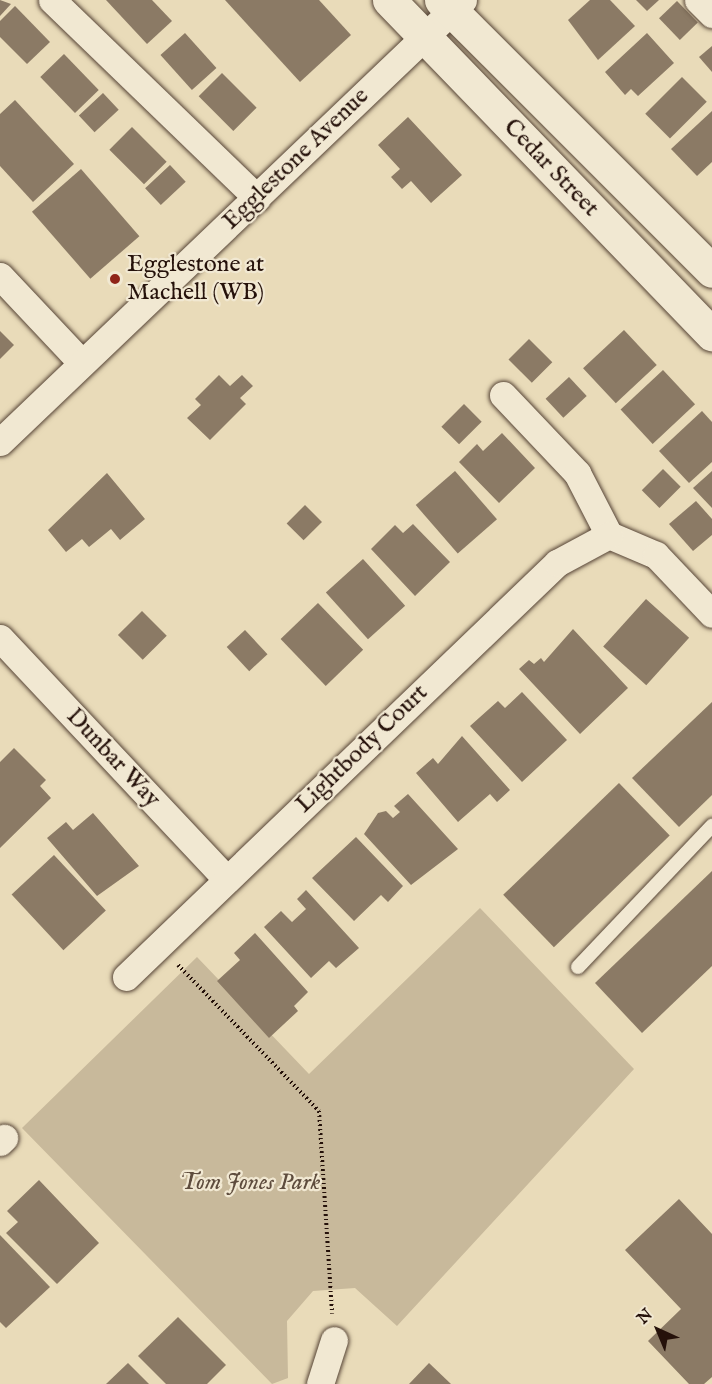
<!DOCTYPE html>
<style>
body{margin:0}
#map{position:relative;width:712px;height:1384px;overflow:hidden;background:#e9dbb9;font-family:"IM FELL English",serif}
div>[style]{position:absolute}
.green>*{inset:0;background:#c8b99b}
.building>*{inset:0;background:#8b7a65;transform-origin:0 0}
.path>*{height:4px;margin-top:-2px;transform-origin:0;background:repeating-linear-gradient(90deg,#25110a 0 1.5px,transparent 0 4.5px)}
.roads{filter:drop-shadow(0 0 2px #564436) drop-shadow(0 0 2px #564436)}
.service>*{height:14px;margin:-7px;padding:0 7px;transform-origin:7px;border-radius:7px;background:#f1e8d2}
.minor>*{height:27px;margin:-13.5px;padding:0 13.5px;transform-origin:13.5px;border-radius:13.5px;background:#f1e8d2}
.secondary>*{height:33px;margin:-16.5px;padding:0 16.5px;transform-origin:16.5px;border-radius:16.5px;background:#f1e8d2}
.dots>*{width:16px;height:16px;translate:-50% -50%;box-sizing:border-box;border:3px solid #f1e8d2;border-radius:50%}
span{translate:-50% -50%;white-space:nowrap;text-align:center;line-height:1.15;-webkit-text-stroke:4.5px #f1e8d2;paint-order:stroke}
.street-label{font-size:24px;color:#25110a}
.poi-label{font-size:24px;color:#25110a}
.left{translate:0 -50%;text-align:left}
.park-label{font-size:24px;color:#5e4c3d;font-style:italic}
.north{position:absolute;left:628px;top:1300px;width:60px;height:60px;-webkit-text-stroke:4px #f1e8d2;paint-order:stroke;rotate:316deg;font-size:16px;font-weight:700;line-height:24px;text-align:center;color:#25110a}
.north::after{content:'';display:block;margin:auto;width:21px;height:27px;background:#25110a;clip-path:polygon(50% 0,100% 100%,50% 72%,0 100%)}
</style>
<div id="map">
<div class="green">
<div style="clip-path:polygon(480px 908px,634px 1069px,397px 1326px,355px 1288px,313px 1291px,287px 1321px,288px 1378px,272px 1384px,22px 1128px,197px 957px,309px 1074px)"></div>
</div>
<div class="building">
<div style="clip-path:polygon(0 0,11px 4px,0 16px)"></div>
<div style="clip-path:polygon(106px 0,152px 0,172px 21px,147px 44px)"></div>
<div style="clip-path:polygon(225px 0,319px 0,351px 35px,300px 82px)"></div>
<div style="clip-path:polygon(590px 0,610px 0,635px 26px,598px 60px,568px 20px)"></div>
<div style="clip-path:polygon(636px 0,659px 0,647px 11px)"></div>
<div style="left:677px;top:1px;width:30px;height:25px;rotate:46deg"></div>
<div style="clip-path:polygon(15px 6px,50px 42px,27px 64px,0 37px,0 21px)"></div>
<div style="left:185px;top:33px;width:47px;height:33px;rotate:48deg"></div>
<div style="clip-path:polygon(647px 33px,674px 63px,638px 96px,631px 89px,625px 95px,605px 72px)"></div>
<div style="clip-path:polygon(712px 46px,712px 72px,699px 57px)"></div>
<div style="left:64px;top:54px;width:50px;height:33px;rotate:46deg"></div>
<div style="left:222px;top:73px;width:49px;height:33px;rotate:45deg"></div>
<div style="left:682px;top:77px;width:35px;height:52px;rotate:45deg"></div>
<div style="left:103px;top:93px;width:23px;height:33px;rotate:47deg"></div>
<div style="clip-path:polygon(15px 100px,74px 164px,33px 202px,0 166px,0 114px)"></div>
<div style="clip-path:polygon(712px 111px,712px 162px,697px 176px,671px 149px)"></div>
<div style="clip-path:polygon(408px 117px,462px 175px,431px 203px,411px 181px,402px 189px,391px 177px,400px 169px,378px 145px)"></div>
<div style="left:132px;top:127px;width:49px;height:32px;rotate:45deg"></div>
<div style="left:170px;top:165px;width:23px;height:34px;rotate:47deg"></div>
<div style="left:81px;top:169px;width:89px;height:65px;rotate:49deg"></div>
<div style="left:624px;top:330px;width:48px;height:56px;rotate:47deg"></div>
<div style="clip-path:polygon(0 331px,14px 345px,0 359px)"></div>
<div style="left:529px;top:339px;width:33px;height:29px;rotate:45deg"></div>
<div style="left:663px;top:370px;width:47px;height:58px;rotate:47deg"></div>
<div style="clip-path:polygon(219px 375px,230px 386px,242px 375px,253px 386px,240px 398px,246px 404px,210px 440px,187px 418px,201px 405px,195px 399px)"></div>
<div style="left:569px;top:377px;width:26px;height:32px;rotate:47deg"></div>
<div style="left:464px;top:404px;width:25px;height:32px;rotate:45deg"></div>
<div style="clip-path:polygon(702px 411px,712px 422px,712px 462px,689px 483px,659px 451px)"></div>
<div style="clip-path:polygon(502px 433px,535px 468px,499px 503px,459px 462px,477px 444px,483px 451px)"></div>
<div style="left:663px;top:469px;width:25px;height:30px;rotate:45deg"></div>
<div style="left:455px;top:471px;width:64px;height:52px;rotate:49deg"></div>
<div style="clip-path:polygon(712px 471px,712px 508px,693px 488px)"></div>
<div style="clip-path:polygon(107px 473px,145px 519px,120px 540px,111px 529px,89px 547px,82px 539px,66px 552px,48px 530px)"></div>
<div style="clip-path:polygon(696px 501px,712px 519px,712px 535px,693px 551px,669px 524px)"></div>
<div style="left:305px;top:505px;width:24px;height:26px;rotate:45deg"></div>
<div style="clip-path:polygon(413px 524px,450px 562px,415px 596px,371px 549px,395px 525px,403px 533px)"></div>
<div style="left:363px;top:559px;width:63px;height:50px;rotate:48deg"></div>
<div style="left:646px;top:599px;width:58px;height:64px;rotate:42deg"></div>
<div style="left:318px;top:603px;width:65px;height:52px;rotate:46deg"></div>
<div style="left:142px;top:611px;width:35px;height:34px;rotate:45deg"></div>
<div style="clip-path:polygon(573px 629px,628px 688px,580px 734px,519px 669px,529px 660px,534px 664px,541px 658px,544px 662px)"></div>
<div style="left:245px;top:630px;width:33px;height:25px;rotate:47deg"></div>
<div style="clip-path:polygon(522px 692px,567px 740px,522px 782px,470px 726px,498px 701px,505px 708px)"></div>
<div style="clip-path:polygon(712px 702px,712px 795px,679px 827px,632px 778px)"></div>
<div style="clip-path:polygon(462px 736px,510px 790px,497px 802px,490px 794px,458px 822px,416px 773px,433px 758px,438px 764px)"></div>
<div style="clip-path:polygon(14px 748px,46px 780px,40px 786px,51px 798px,0 848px,0 762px)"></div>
<div style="left:619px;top:783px;width:73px;height:161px;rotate:46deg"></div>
<div style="clip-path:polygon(408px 794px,458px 849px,411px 885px,364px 834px,378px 813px,386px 811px,393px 818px,400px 812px,394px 806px)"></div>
<div style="clip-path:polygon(93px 813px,139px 866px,97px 896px,47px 838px,66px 822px,73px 830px)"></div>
<div style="clip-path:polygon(356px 837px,403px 886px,388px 902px,381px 895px,354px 921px,312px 878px)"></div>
<div style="left:54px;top:855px;width:76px;height:58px;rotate:47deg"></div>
<div style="clip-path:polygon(712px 871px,712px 966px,642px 1033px,595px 983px)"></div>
<div style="clip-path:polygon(306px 890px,359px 948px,336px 968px,329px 961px,311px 978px,264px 927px,281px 911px,292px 922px,306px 909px,297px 899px)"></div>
<div style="clip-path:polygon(255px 933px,308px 992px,294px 1006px,298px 1011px,269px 1038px,217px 981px,240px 960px,234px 953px)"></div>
<div style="clip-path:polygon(39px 1180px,99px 1243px,57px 1284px,6px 1233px,18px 1222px,7px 1211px)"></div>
<div style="clip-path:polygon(679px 1199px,712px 1234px,712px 1377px,704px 1384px,689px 1384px,648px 1341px,681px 1309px,625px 1250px)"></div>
<div style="clip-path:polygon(0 1235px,50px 1287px,6px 1328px,0 1322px)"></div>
<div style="clip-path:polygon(178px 1317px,226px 1365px,207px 1384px,166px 1384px,138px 1356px)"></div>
<div style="clip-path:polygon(128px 1363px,149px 1384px,106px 1384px)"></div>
<div style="clip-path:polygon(429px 1363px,451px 1384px,409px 1384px)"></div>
</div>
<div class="path">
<div style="left:178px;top:965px;width:203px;rotate:46deg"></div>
<div style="left:319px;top:1111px;width:203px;rotate:86.3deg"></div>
</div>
<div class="roads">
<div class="service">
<div style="left:578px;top:967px;width:195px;rotate:-46.5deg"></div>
</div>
<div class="minor">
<div style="left:52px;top:0;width:285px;rotate:44deg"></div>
<div style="left:698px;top:0;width:20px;rotate:45deg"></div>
<div style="left:0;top:276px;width:117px;rotate:46.7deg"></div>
<div style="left:503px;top:395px;width:108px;rotate:46.5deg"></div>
<div style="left:577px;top:473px;width:70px;rotate:62.7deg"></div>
<div style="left:609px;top:535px;width:51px;rotate:23.1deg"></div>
<div style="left:656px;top:555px;width:81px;rotate:46.5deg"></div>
<div style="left:0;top:442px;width:640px;rotate:-43.67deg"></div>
<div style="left:0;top:638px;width:330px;rotate:46.8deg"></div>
<div style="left:126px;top:977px;width:598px;rotate:-43.85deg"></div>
<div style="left:557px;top:563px;width:59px;rotate:-28.3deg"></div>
<div style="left:0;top:1142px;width:6px;rotate:-45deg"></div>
<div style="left:320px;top:1384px;width:46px;rotate:-72.3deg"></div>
</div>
<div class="secondary">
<div style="left:389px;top:0;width:465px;rotate:46deg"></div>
<div style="left:441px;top:0;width:383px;rotate:45deg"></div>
</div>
</div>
<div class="dots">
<div style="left:115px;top:279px;background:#8f2418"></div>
</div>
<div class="street-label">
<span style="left:296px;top:159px;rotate:-44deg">Egglestone Avenue</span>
<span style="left:551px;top:168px;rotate:46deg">Cedar Street</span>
<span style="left:362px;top:749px;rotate:-44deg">Lightbody Court</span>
<span style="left:113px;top:758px;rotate:47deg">Dunbar Way</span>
</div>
<div class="poi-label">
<span class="left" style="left:127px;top:279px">Egglestone at<br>Machell (WB)</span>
</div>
<div class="park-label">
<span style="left:250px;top:1183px">Tom Jones Park</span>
</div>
<div class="north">N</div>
</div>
